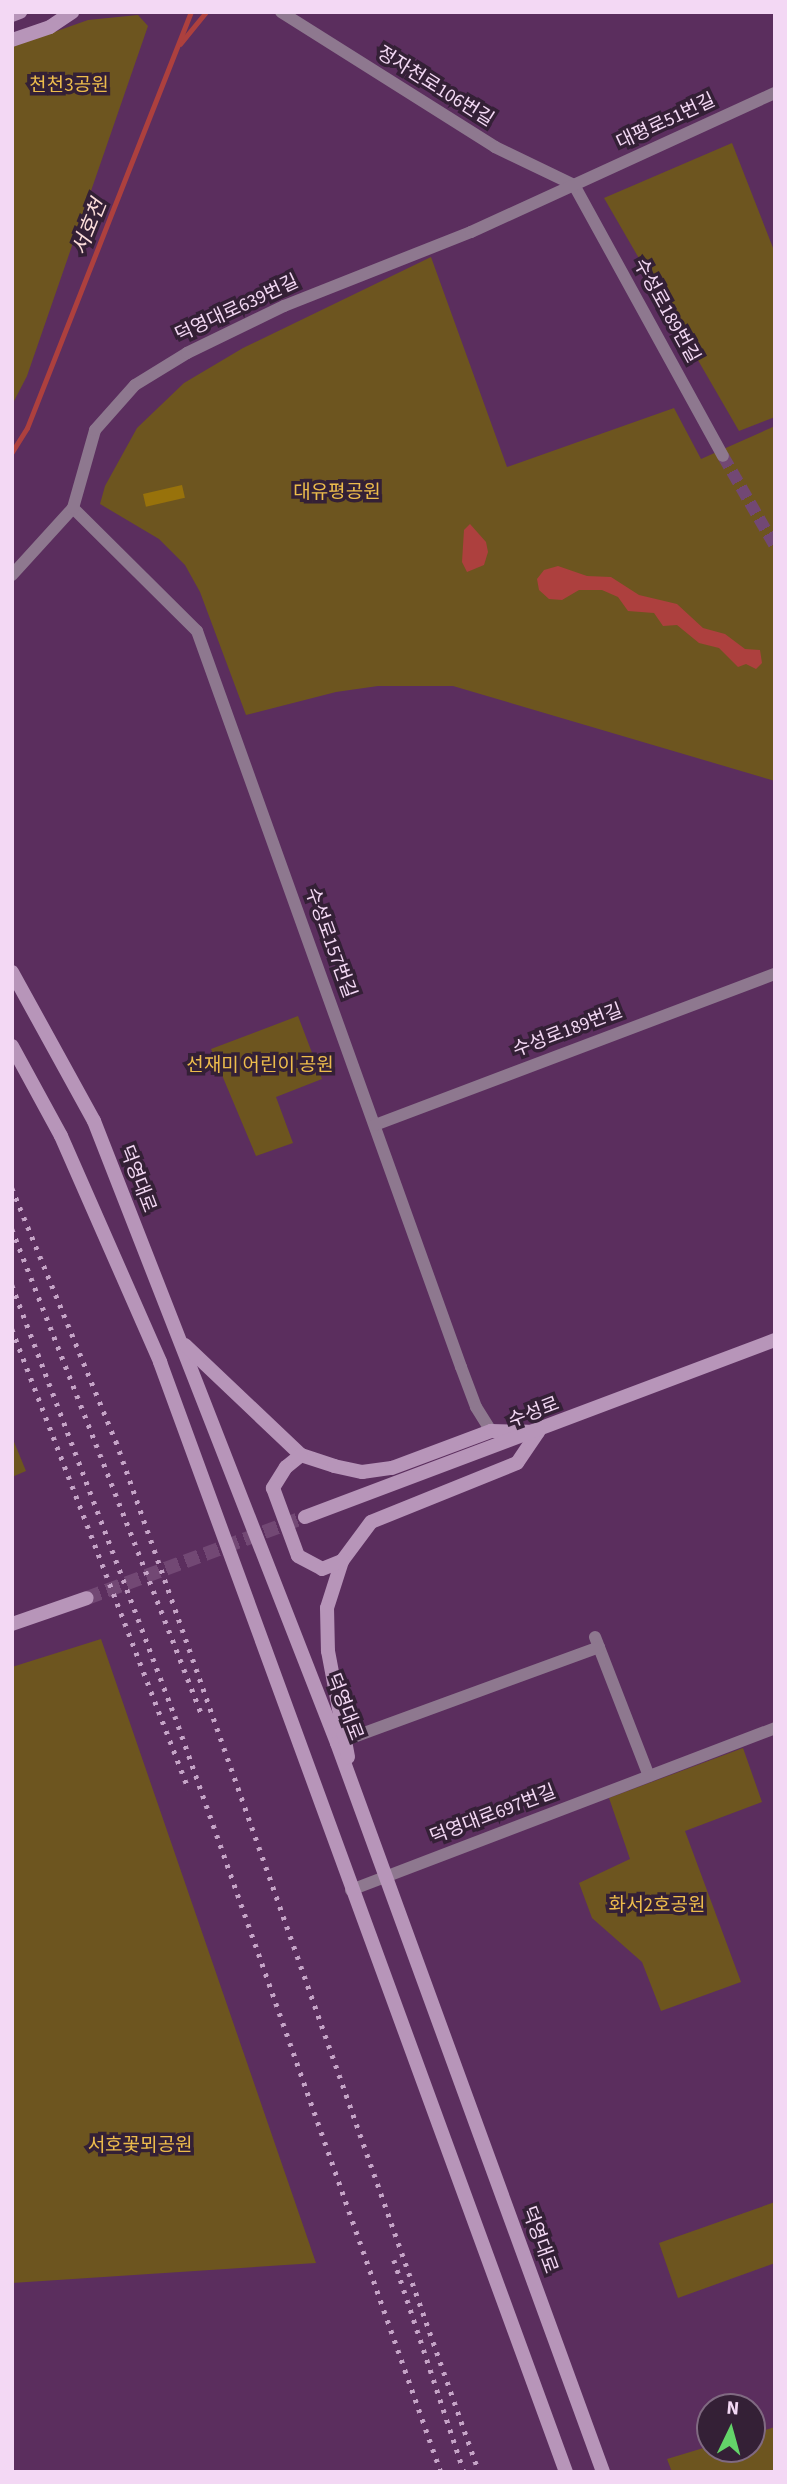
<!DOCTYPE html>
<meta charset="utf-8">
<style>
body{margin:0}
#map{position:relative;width:787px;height:2484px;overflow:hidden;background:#5b2e5e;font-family:"Source Sans 3","Noto Sans KR",sans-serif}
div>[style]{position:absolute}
.green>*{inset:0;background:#6d551f}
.forest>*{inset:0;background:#98720b;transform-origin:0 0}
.water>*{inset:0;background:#ad403e}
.stream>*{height:4.5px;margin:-2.25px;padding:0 2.25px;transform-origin:2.25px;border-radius:2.25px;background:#ad403e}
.street-tunnel>*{height:12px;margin-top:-6px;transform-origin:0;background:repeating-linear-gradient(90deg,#724874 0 12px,transparent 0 18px)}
.secondary-tunnel>*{height:14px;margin-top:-7px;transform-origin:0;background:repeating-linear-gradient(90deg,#724874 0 14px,transparent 0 21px)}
.street>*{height:12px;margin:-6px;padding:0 6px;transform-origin:6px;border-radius:6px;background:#8e788f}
.secondary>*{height:14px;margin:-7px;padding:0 7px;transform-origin:7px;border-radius:7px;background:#b795b9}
.rail>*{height:4.5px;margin-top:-2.25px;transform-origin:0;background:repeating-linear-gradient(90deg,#c5a4c7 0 3.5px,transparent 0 10.5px)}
span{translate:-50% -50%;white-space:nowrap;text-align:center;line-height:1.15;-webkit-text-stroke:7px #342036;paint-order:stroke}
.park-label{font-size:19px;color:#edbc4c}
.street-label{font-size:19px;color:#f3d8f4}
.water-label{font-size:21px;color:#fbdcd9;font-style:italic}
.frame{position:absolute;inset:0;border:14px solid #f3d8f4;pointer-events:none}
.north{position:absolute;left:696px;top:2393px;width:70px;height:70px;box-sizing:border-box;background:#342036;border:2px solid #806a82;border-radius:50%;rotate:5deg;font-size:19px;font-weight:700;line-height:28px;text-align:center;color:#f3d8f4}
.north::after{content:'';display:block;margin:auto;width:24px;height:32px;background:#63d469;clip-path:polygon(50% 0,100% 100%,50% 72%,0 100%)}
</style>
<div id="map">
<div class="green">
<div style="clip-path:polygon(138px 15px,148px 26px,27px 376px,12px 405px,12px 47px,88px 20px)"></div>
<div style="clip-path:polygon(732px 143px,775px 253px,775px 417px,739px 431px,604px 198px)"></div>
<div style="clip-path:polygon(431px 257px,507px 467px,674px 408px,701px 459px,775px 426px,775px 781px,453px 686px,378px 686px,336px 692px,246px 715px,200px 592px,185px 565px,159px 539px,100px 504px,105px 486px,137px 428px,184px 383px,243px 348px)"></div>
<div style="clip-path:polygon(298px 1016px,322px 1079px,276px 1097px,293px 1143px,256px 1156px,211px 1049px)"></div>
<div style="clip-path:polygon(12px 1437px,26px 1471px,12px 1477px)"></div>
<div style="clip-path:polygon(101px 1639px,316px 2263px,12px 2283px,12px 1667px)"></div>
<div style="clip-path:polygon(743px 1748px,762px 1802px,685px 1831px,741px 1982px,661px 2011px,642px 1962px,592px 1918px,579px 1883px,630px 1859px,609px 1798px)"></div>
<div style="clip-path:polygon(775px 2202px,775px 2263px,678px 2298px,659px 2243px)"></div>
<div style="clip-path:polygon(775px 2427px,775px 2472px,672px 2472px,667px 2459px,710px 2446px,752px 2449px,752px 2434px)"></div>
</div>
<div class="forest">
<div style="left:182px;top:485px;width:13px;height:40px;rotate:77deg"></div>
</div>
<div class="water">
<div style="clip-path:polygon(470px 524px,486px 542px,488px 552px,484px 565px,467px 572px,462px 562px,464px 530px)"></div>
<div style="clip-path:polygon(558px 566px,587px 576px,611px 577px,639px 595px,677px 604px,703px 628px,725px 634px,745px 649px,760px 650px,762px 663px,756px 669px,746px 664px,738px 667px,719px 648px,699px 643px,677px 625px,663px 626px,654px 613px,628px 611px,618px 597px,602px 590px,579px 590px,562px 600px,549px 599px,539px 590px,537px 579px,544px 570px)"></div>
</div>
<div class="stream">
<div style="left:180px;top:44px;width:41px;rotate:-50.9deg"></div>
<div style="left:12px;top:452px;width:28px;rotate:-58deg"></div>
<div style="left:27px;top:428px;width:447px;rotate:-68.5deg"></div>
</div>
<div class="street-tunnel">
<div style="left:723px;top:456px;width:104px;rotate:60deg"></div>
</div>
<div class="secondary-tunnel">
<div style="left:87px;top:1598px;width:233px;rotate:-20.4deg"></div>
</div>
<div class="street">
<div style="left:281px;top:12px;width:253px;rotate:32.2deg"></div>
<div style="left:495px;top:147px;width:88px;rotate:25.7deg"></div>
<div style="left:574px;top:185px;width:309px;rotate:61.2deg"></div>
<div style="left:73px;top:508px;width:175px;rotate:44.8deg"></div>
<div style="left:197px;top:631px;width:782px;rotate:70.27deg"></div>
<div style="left:461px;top:1367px;width:43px;rotate:69.4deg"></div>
<div style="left:476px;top:1407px;width:28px;rotate:58deg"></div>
<div style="left:12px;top:575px;width:91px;rotate:-47.7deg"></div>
<div style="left:73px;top:508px;width:81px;rotate:-74.2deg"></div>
<div style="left:95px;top:430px;width:60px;rotate:-48.4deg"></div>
<div style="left:135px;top:385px;width:61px;rotate:-31.6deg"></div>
<div style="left:187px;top:353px;width:108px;rotate:-25.9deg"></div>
<div style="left:284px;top:306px;width:201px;rotate:-21.6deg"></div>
<div style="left:471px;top:232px;width:334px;rotate:-24.6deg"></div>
<div style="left:375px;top:1125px;width:428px;rotate:-20.7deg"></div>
<div style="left:595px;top:1637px;width:149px;rotate:68.8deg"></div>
<div style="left:337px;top:1743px;width:279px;rotate:-20.1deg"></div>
<div style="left:351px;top:1890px;width:454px;rotate:-20.9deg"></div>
</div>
<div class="secondary">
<div style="left:12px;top:15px;width:9px;rotate:-21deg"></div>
<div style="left:12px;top:40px;width:40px;rotate:-18.9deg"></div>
<div style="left:50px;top:27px;width:27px;rotate:-34deg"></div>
<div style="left:12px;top:972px;width:170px;rotate:61.2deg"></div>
<div style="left:94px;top:1121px;width:668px;rotate:68.66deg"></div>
<div style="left:337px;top:1743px;width:776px;rotate:69.95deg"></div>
<div style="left:12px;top:1046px;width:102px;rotate:61.4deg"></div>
<div style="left:61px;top:1136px;width:247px;rotate:66.3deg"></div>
<div style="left:160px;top:1362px;width:1182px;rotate:69.91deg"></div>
<div style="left:185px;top:1345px;width:160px;rotate:43.5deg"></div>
<div style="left:301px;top:1455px;width:35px;rotate:18deg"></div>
<div style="left:334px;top:1466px;width:29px;rotate:12deg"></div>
<div style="left:362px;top:1472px;width:30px;rotate:-8deg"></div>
<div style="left:392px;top:1468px;width:106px;rotate:-20.5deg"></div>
<div style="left:491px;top:1431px;width:47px;rotate:1.2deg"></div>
<div style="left:538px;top:1432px;width:37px;rotate:124deg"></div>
<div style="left:517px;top:1463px;width:157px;rotate:158deg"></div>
<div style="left:371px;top:1522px;width:49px;rotate:126.6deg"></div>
<div style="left:342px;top:1561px;width:49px;rotate:107.7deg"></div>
<div style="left:327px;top:1608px;width:43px;rotate:88.7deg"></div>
<div style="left:328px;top:1651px;width:108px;rotate:79.3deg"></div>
<div style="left:301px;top:1455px;width:19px;rotate:141deg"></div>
<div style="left:286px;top:1467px;width:25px;rotate:122deg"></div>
<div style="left:273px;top:1488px;width:72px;rotate:69.8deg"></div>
<div style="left:298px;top:1556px;width:27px;rotate:28deg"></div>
<div style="left:322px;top:1569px;width:22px;rotate:-22deg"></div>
<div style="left:305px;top:1517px;width:502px;rotate:-20.64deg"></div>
<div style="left:12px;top:1624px;width:79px;rotate:-19.1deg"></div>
</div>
<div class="rail">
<div style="left:12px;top:1188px;width:274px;rotate:67.7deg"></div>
<div style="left:116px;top:1441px;width:1093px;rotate:70.6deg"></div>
<div style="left:12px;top:1229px;width:522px;rotate:68.65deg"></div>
<div style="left:12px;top:1285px;width:461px;rotate:69.3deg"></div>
<div style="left:175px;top:1716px;width:801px;rotate:70.62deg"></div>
<div style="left:12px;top:1329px;width:493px;rotate:69deg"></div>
<div style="left:394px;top:2260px;width:223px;rotate:71.7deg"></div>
</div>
<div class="park-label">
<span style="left:69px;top:86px">천천3공원</span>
<span style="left:337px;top:493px">대유평공원</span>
<span style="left:260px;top:1066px">선재미 어린이 공원</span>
<span style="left:657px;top:1906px">화서2호공원</span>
<span style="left:140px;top:2146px">서호꽃뫼공원</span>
</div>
<div class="street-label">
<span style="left:435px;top:87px;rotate:32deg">정자천로106번길</span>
<span style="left:666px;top:122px;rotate:-25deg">대평로51번길</span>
<span style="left:237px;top:309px;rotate:-25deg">덕영대로639번길</span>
<span style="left:666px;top:311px;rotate:61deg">수성로189번길</span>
<span style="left:330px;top:943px;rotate:70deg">수성로157번길</span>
<span style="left:568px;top:1031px;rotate:-21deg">수성로189번길</span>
<span style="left:137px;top:1179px;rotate:69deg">덕영대로</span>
<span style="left:534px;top:1413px;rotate:-21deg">수성로</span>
<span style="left:344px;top:1707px;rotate:69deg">덕영대로</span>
<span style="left:493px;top:1815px;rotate:-21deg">덕영대로697번길</span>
<span style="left:539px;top:2240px;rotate:70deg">덕영대로</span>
</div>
<div class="water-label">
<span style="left:89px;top:227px;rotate:-68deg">서호천</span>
</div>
<div class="frame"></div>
<div class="north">N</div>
</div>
